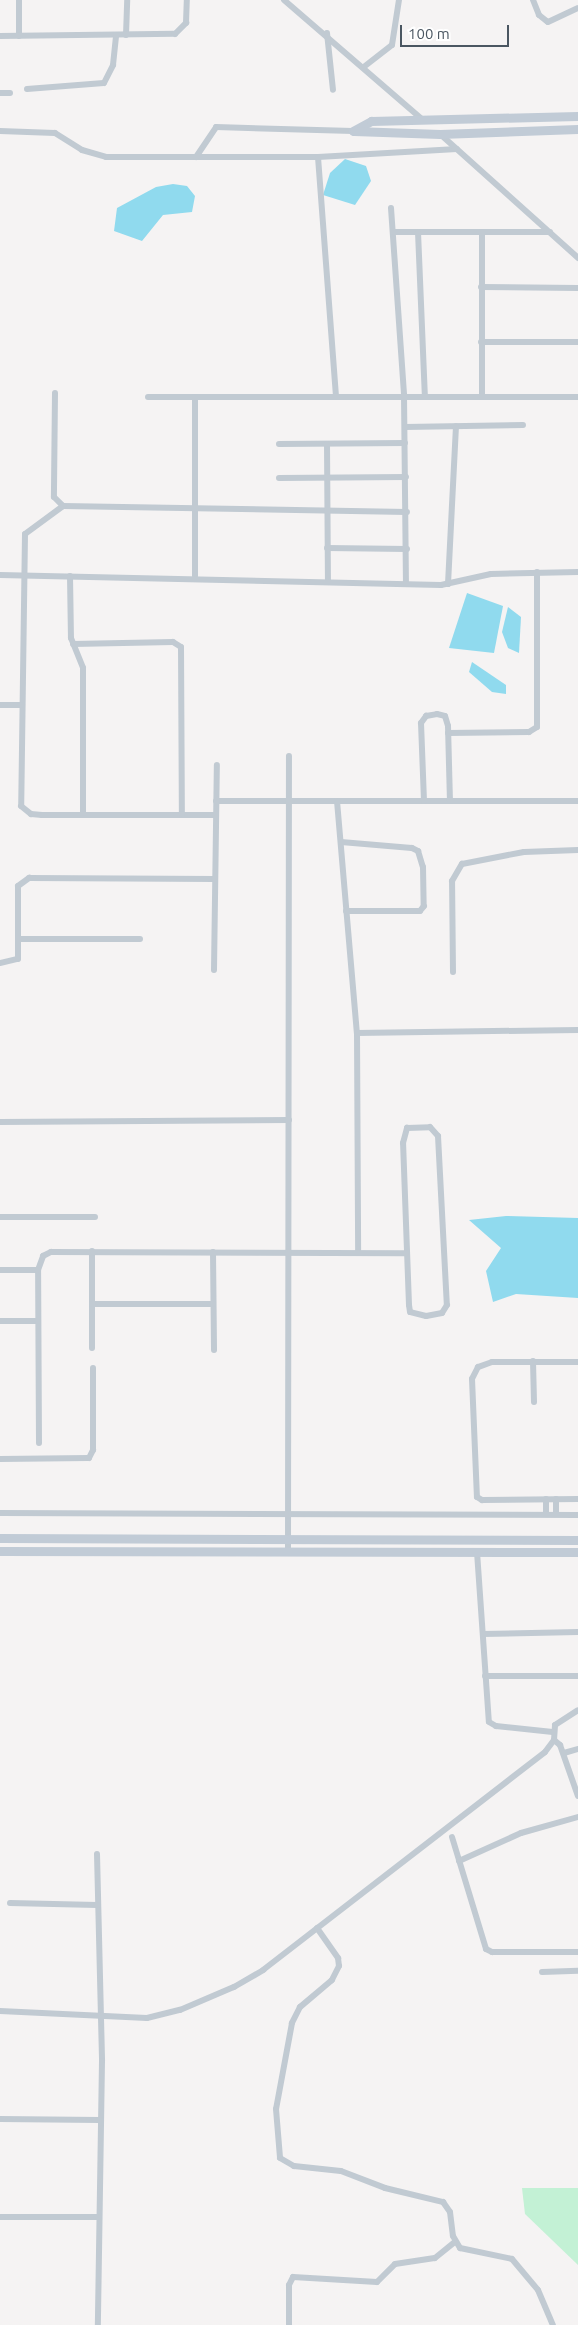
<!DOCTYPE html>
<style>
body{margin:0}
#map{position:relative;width:578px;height:2325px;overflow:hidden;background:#f5f3f3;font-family:Ubuntu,sans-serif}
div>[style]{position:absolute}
.green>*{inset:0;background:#c3f1d5}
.water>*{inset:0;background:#90daee}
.street>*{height:6px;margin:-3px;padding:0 3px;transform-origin:3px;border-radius:3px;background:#c1cad2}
.secondary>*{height:9px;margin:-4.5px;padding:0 4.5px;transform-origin:4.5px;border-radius:4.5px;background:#c1cbd6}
span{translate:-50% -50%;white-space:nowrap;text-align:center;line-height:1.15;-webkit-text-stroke:4px #fff;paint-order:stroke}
.scale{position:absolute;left:400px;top:25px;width:109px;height:22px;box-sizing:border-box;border:2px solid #4a5661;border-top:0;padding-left:6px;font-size:15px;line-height:18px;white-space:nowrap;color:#4a5661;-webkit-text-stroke:4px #fff;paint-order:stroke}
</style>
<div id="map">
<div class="green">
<div style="clip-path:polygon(522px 2188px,578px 2188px,578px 2265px,525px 2214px)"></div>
</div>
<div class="water">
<div style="clip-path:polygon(345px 159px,366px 166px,371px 181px,355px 205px,323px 195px,330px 173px)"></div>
<div style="clip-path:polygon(173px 184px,187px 186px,195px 196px,192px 212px,163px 215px,142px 241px,114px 231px,117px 208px,156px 187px)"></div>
<div style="clip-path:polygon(467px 593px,503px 606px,494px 653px,449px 648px)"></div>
<div style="clip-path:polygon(508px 607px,521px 617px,519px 653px,508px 648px,502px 632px)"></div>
<div style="clip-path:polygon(472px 662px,506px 685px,506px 694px,492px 692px,469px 672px)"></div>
<div style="clip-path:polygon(506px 1216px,578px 1218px,578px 1298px,516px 1294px,493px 1302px,486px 1271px,501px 1248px,469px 1220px)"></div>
</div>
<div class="street">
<div style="left:19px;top:0;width:36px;rotate:90deg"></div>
<div style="left:284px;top:0;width:182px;rotate:40.8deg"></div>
<div style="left:533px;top:0;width:16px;rotate:68deg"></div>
<div style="left:539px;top:15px;width:11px;rotate:38deg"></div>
<div style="left:548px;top:22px;width:33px;rotate:-25deg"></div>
<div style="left:327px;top:33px;width:57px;rotate:84deg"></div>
<div style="left:126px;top:35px;width:35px;rotate:-88deg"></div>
<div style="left:0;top:36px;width:175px;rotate:-0.7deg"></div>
<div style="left:175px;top:34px;width:16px;rotate:-45deg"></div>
<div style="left:186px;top:23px;width:23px;rotate:-88deg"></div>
<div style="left:365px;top:66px;width:34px;rotate:-38deg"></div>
<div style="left:392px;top:45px;width:46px;rotate:-81.2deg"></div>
<div style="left:27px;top:89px;width:77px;rotate:-4.5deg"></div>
<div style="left:104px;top:83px;width:20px;rotate:-63deg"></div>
<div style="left:113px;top:65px;width:30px;rotate:-84deg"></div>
<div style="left:0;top:93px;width:10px"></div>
<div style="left:0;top:131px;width:55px;rotate:2.1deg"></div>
<div style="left:55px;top:133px;width:32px;rotate:32deg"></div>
<div style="left:82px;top:150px;width:25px;rotate:16deg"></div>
<div style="left:106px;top:157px;width:212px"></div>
<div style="left:318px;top:157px;width:139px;rotate:-3.3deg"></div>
<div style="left:440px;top:134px;width:186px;rotate:41.9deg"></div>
<div style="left:196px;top:157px;width:36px;rotate:-56deg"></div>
<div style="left:216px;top:127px;width:137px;rotate:1.7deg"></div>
<div style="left:318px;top:157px;width:240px;rotate:85.7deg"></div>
<div style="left:391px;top:208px;width:188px;rotate:86deg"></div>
<div style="left:404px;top:396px;width:188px;rotate:89.4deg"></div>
<div style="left:393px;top:232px;width:157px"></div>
<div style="left:418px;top:232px;width:164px;rotate:87.6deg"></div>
<div style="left:481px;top:287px;width:97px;rotate:0.6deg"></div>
<div style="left:481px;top:342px;width:97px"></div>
<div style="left:55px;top:393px;width:104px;rotate:90.6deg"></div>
<div style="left:54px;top:497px;width:13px;rotate:45deg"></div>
<div style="left:63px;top:506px;width:344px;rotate:1deg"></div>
<div style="left:482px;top:396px;width:164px;rotate:-90deg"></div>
<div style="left:148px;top:397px;width:430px"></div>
<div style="left:195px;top:397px;width:179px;rotate:90deg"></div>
<div style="left:405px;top:427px;width:118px;rotate:-1deg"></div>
<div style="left:279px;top:444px;width:126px;rotate:-0.5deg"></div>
<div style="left:327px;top:444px;width:137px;rotate:89.6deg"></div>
<div style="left:279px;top:478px;width:127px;rotate:-0.5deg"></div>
<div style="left:63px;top:506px;width:47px;rotate:143.6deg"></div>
<div style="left:25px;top:534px;width:272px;rotate:90.8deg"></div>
<div style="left:21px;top:806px;width:13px;rotate:39deg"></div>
<div style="left:31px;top:814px;width:11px;rotate:5deg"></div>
<div style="left:42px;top:815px;width:174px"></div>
<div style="left:327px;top:548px;width:80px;rotate:0.7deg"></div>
<div style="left:0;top:575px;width:441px;rotate:1.3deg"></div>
<div style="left:441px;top:585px;width:51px;rotate:-12.4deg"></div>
<div style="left:491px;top:574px;width:87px;rotate:-1.3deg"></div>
<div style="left:70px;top:576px;width:62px;rotate:89.1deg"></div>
<div style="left:71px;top:638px;width:32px;rotate:68deg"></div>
<div style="left:83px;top:668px;width:145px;rotate:90deg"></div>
<div style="left:448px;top:584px;width:158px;rotate:-87.1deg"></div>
<div style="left:73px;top:644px;width:100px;rotate:-1.1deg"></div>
<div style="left:173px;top:642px;width:9px;rotate:32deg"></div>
<div style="left:181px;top:647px;width:167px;rotate:89.7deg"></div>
<div style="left:0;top:705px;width:20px"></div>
<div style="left:448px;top:733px;width:81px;rotate:-0.7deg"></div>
<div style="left:529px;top:732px;width:9px;rotate:-32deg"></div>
<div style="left:537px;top:727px;width:155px;rotate:-90deg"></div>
<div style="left:216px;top:801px;width:362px"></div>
<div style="left:337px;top:801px;width:233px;rotate:85.1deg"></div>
<div style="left:357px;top:1033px;width:219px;rotate:89.7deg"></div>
<div style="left:424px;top:801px;width:78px;rotate:-92.2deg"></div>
<div style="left:421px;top:723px;width:9px;rotate:-54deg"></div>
<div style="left:426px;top:716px;width:11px;rotate:-10deg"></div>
<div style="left:437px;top:714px;width:8px;rotate:14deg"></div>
<div style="left:445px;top:716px;width:10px;rotate:73deg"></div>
<div style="left:448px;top:726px;width:75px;rotate:88.5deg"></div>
<div style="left:341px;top:842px;width:71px;rotate:4.8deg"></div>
<div style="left:412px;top:848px;width:7px;rotate:27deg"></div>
<div style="left:418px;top:851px;width:17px;rotate:73deg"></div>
<div style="left:423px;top:867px;width:39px;rotate:89deg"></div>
<div style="left:424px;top:906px;width:6px;rotate:129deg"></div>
<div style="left:420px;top:911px;width:74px;rotate:180deg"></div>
<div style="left:19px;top:939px;width:121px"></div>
<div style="left:0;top:963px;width:18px;rotate:-13deg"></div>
<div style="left:18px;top:959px;width:73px;rotate:-90deg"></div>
<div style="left:18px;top:886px;width:14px;rotate:-36deg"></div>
<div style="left:29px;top:878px;width:186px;rotate:0.3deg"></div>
<div style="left:214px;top:970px;width:205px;rotate:-89.2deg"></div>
<div style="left:453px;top:972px;width:91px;rotate:-90.6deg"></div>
<div style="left:452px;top:881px;width:20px;rotate:-60deg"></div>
<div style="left:462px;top:864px;width:63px;rotate:-11deg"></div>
<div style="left:524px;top:852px;width:54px;rotate:-2.1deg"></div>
<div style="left:357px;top:1033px;width:221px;rotate:-0.8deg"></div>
<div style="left:0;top:1122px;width:289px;rotate:-0.4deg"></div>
<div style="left:430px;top:1127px;width:12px;rotate:48deg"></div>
<div style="left:438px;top:1136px;width:169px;rotate:87deg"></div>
<div style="left:447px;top:1305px;width:9px;rotate:122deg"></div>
<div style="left:442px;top:1313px;width:16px;rotate:169deg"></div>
<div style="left:426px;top:1316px;width:16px;rotate:-166deg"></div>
<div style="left:410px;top:1312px;width:7px;rotate:-98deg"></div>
<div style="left:409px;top:1305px;width:162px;rotate:-92.1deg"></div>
<div style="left:403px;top:1143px;width:16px;rotate:-75deg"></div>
<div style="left:407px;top:1128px;width:23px;rotate:-2deg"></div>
<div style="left:0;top:1217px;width:95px"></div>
<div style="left:92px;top:1251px;width:97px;rotate:90deg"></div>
<div style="left:213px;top:1252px;width:98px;rotate:89.4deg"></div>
<div style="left:0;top:1270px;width:38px"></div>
<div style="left:92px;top:1304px;width:121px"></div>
<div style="left:0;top:1321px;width:38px"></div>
<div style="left:533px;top:1361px;width:41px;rotate:88.6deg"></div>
<div style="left:578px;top:1362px;width:86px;rotate:180deg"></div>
<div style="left:492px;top:1362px;width:15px;rotate:160deg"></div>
<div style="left:478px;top:1367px;width:13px;rotate:117deg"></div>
<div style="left:472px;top:1379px;width:118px;rotate:87.6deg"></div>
<div style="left:477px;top:1497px;width:6px;rotate:31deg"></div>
<div style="left:482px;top:1500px;width:96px;rotate:-0.6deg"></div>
<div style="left:39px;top:1443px;width:173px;rotate:-90.3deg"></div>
<div style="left:38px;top:1270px;width:15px;rotate:-70deg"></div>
<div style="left:43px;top:1256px;width:9px;rotate:-27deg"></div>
<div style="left:51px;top:1252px;width:355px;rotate:0.2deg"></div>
<div style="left:0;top:1459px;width:89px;rotate:-0.6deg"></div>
<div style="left:89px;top:1458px;width:9px;rotate:-63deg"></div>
<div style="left:93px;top:1450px;width:82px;rotate:-90deg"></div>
<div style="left:546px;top:1499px;width:15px;rotate:90deg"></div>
<div style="left:556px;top:1499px;width:15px;rotate:90deg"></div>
<div style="left:0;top:1513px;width:578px;rotate:0.2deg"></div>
<div style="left:288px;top:1551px;width:795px;rotate:-89.93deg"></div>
<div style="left:477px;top:1552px;width:170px;rotate:86deg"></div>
<div style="left:489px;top:1722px;width:8px;rotate:30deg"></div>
<div style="left:496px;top:1726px;width:57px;rotate:6deg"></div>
<div style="left:483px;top:1634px;width:95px;rotate:-1.2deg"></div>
<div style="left:485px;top:1676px;width:93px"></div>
<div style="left:554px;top:1740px;width:8px;rotate:40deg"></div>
<div style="left:560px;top:1745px;width:54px;rotate:70.6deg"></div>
<div style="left:564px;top:1753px;width:15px;rotate:-16deg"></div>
<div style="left:452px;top:1837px;width:117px;rotate:73.1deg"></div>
<div style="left:486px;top:1949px;width:7px;rotate:27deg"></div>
<div style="left:492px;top:1952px;width:86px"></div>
<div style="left:97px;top:1854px;width:207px;rotate:88.6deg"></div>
<div style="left:102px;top:2061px;width:264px;rotate:90.9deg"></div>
<div style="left:459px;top:1861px;width:68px;rotate:-24.3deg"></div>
<div style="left:521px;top:1833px;width:59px;rotate:-15.7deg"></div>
<div style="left:10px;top:1903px;width:87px;rotate:1.3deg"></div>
<div style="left:317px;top:1928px;width:37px;rotate:55deg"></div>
<div style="left:338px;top:1958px;width:8px;rotate:83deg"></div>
<div style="left:339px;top:1966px;width:16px;rotate:117deg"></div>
<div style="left:332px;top:1980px;width:42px;rotate:139.8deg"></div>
<div style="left:300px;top:2007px;width:18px;rotate:117deg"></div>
<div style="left:292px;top:2023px;width:87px;rotate:100.5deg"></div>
<div style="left:276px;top:2109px;width:49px;rotate:85.3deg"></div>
<div style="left:280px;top:2158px;width:16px;rotate:30deg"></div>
<div style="left:294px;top:2166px;width:47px;rotate:6.1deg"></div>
<div style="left:341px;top:2171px;width:47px;rotate:21.1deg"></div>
<div style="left:385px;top:2188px;width:60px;rotate:13.6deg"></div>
<div style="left:443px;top:2202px;width:12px;rotate:55deg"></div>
<div style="left:450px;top:2212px;width:24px;rotate:83deg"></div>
<div style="left:453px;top:2236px;width:14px;rotate:60deg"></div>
<div style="left:460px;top:2248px;width:53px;rotate:11.9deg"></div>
<div style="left:512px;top:2259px;width:40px;rotate:50deg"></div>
<div style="left:538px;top:2290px;width:38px;rotate:67deg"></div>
<div style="left:542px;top:1972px;width:36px;rotate:-2deg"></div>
<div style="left:0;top:2011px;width:147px;rotate:2.7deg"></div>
<div style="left:147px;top:2018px;width:34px;rotate:-14deg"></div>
<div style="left:180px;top:2010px;width:59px;rotate:-23.1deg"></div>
<div style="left:234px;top:1987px;width:34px;rotate:-30deg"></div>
<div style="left:263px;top:1970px;width:356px;rotate:-37.7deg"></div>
<div style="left:545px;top:1752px;width:15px;rotate:-53deg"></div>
<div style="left:554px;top:1740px;width:15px;rotate:-86deg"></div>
<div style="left:555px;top:1725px;width:27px;rotate:-33deg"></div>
<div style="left:0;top:2119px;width:100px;rotate:0.6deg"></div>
<div style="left:0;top:2217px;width:98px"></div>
<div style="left:289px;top:2325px;width:40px;rotate:-90deg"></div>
<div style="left:289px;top:2285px;width:9px;rotate:-63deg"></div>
<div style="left:293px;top:2277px;width:84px;rotate:3.4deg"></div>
<div style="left:377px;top:2282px;width:25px;rotate:-45deg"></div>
<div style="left:395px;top:2264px;width:40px;rotate:-8.5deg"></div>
<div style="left:435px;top:2258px;width:26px;rotate:-39deg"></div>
</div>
<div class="secondary">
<div style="left:353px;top:131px;width:21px;rotate:-29deg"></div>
<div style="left:371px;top:121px;width:207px;rotate:-1.4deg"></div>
<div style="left:354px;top:131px;width:86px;rotate:2deg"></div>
<div style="left:440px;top:134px;width:138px;rotate:-2.1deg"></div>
<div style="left:0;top:1538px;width:578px;rotate:0.2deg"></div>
<div style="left:0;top:1551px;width:578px;rotate:0.1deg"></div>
</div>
<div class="scale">100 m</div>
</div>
